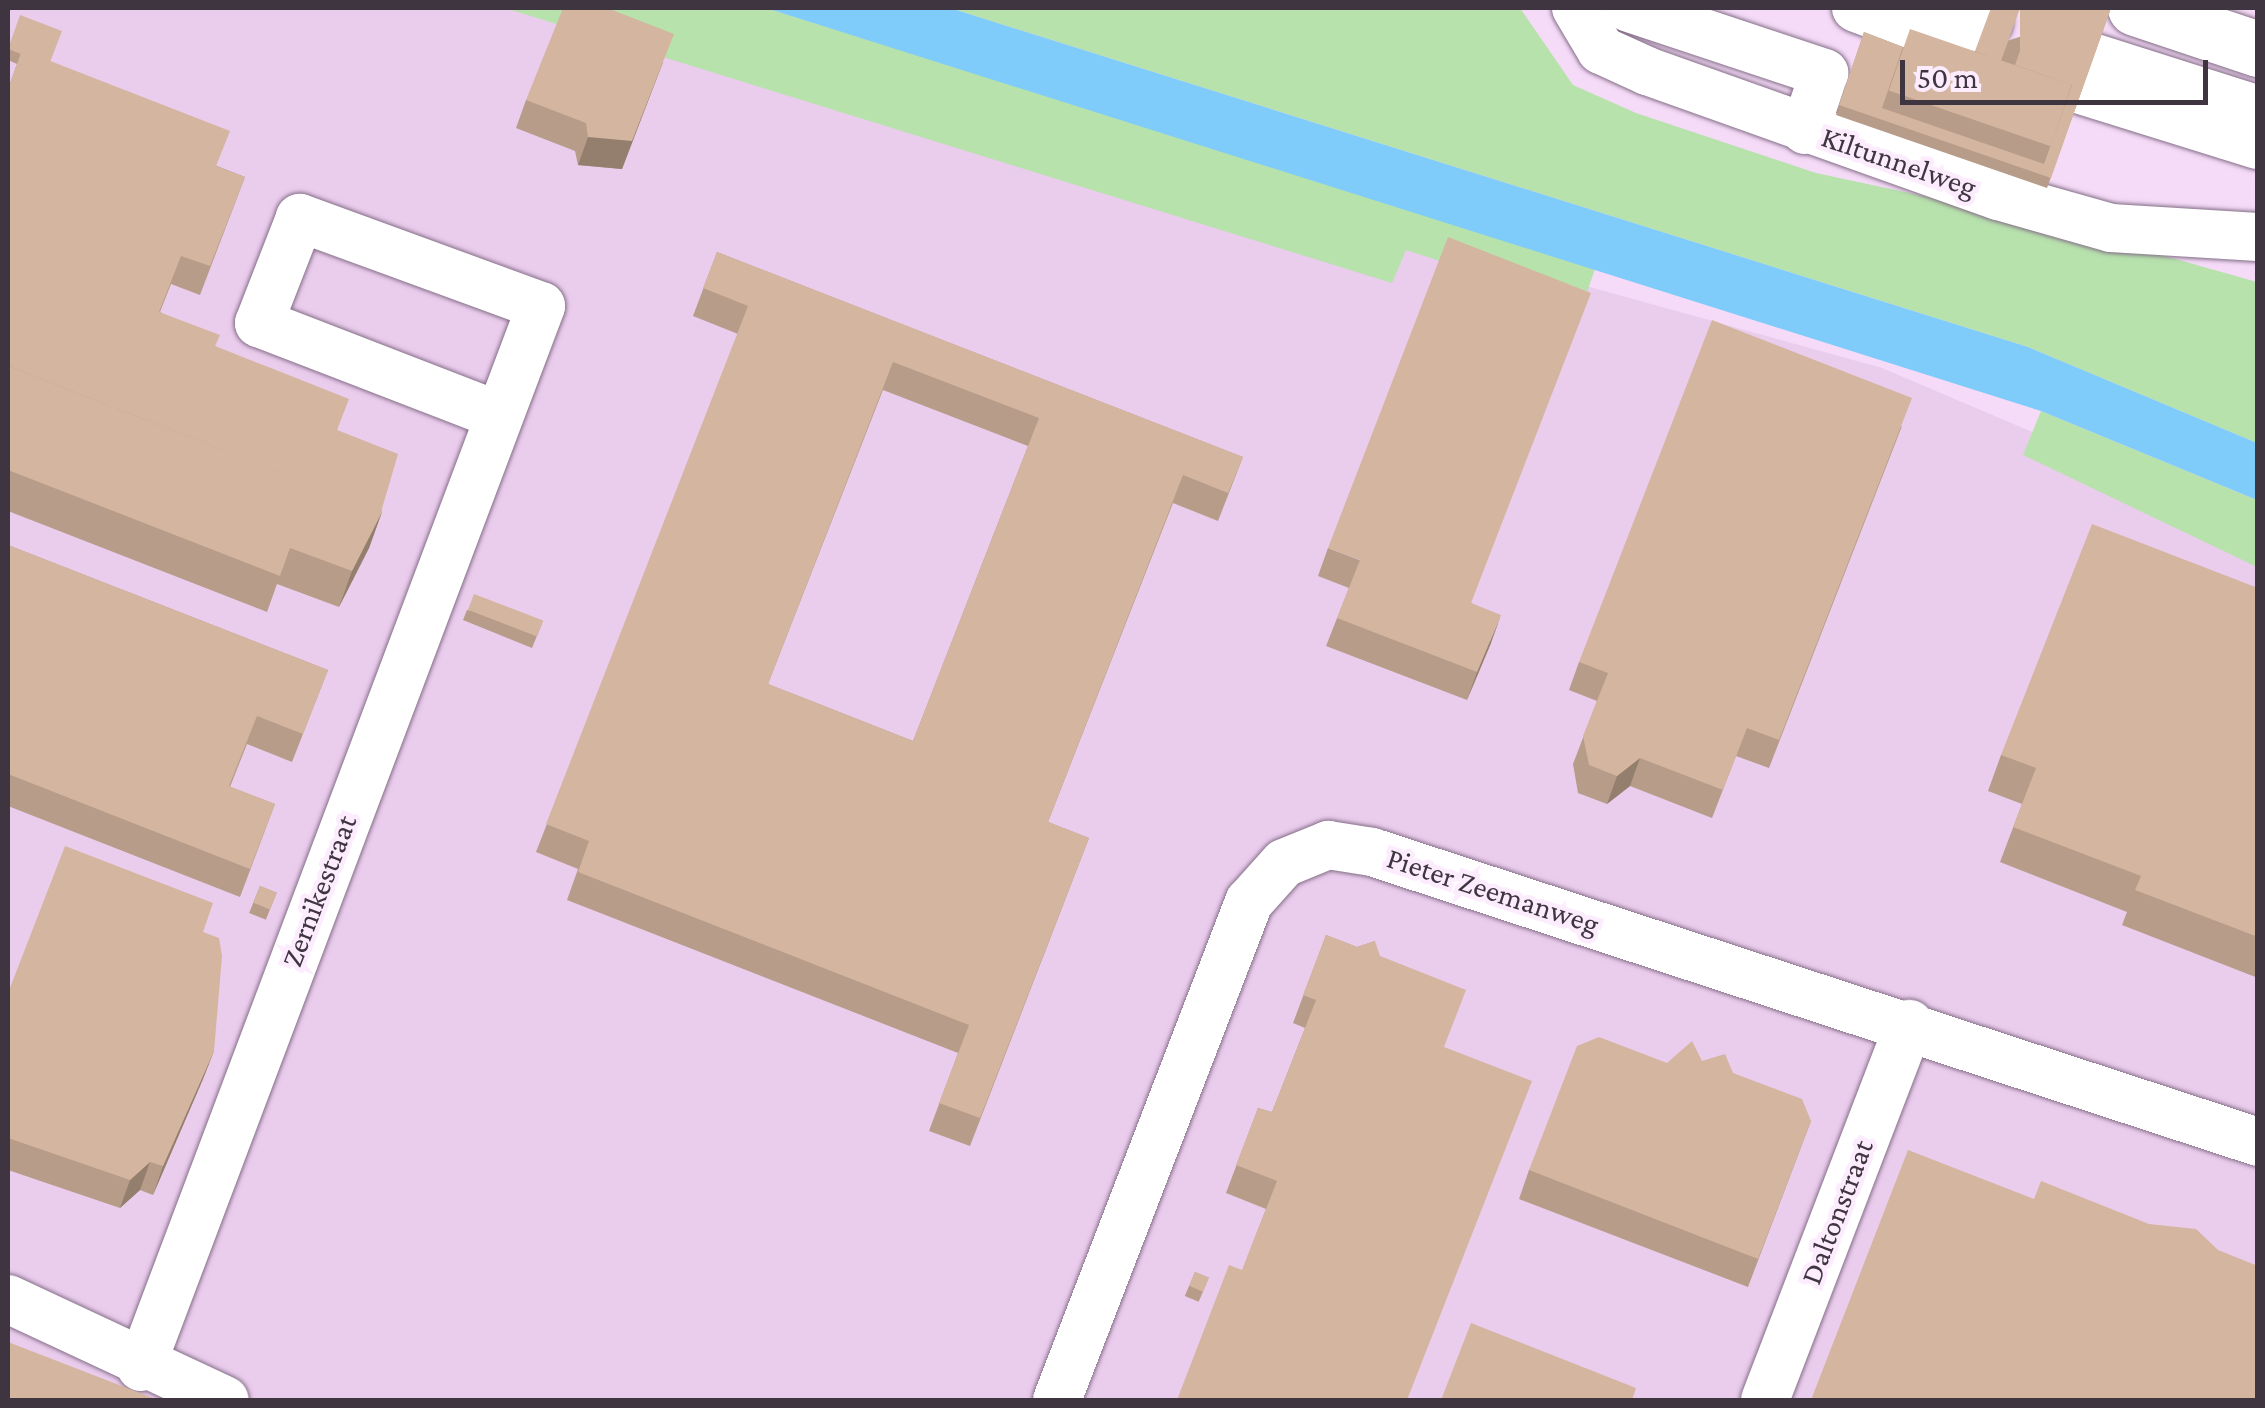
<!DOCTYPE html>
<style>
body{margin:0}
#map{position:relative;width:2265px;height:1408px;overflow:hidden;background:#f5dbf8;font-family:"Crimson Pro",serif}
div>[style]{position:absolute}
.built>*{inset:0;background:#eacced}
.green>*{inset:0;background:#b7e2ac}
.water>*{inset:0;background:#7fccfa}
.roads{filter:drop-shadow(0 0 2px #846e87) drop-shadow(0 0 2px #846e87)}
.minor>*{height:48px;margin:-24px;padding:0 24px;transform-origin:24px;border-radius:24px;background:#fff}
.major>*{height:55px;margin:-27.5px;padding:0 27.5px;transform-origin:27.5px;border-radius:27.5px;background:#fff}
.wall>*{inset:0;background:#b69c89;transform-origin:0 0}
.shaded-wall>*{inset:0;background:#947f6f}
.building>*{inset:0;background:#d4b59f;transform-origin:0 0}
span{translate:-50% -50%;white-space:nowrap;text-align:center;line-height:1.15;-webkit-text-stroke:9px #fcecfe;paint-order:stroke}
.street-label{font-size:30px;color:#3f3540}
.frame{position:absolute;inset:0;border:10px solid #3f3540;pointer-events:none}
.scale{position:absolute;left:1900px;top:60px;width:308px;height:45px;box-sizing:border-box;border:5px solid #3f3540;border-top:0;padding-left:12px;font-size:30px;line-height:35px;white-space:nowrap;color:#3f3540;-webkit-text-stroke:8px #fcecfe;paint-order:stroke}
</style>
<div id="map">
<div class="built">
<div style="clip-path:polygon(8px 8px,582px 8px,1882px 368px,2257px 528px,2257px 1400px,8px 1400px)"></div>
</div>
<div class="green">
<div style="clip-path:polygon(505px 8px,766px 8px,1596px 266px,1582px 307px,1406px 250px,1392px 283px)"></div>
<div style="clip-path:polygon(950px 8px,1520px 8px,1573px 85px,1636px 113px,1816px 173px,2041px 221px,2257px 282px,2257px 443px,2028px 347px)"></div>
<div style="clip-path:polygon(2041px 411px,2257px 500px,2257px 567px,2023px 455px)"></div>
</div>
<div class="water">
<div style="clip-path:polygon(766px 8px,950px 8px,2028px 347px,2257px 443px,2257px 500px,2041px 411px)"></div>
</div>
<div class="roads">
<div class="minor">
<div style="left:1576px;top:8px;width:49px;rotate:59.2deg"></div>
<div style="left:1601px;top:50px;width:51px;rotate:24.5deg"></div>
<div style="left:1647px;top:71px;width:373px;rotate:19.6deg"></div>
<div style="left:1998px;top:196px;width:117px;rotate:15.8deg"></div>
<div style="left:2111px;top:228px;width:147px;rotate:3.5deg"></div>
<div style="left:1629px;top:8px;width:206px;rotate:18.4deg"></div>
<div style="left:1824px;top:73px;width:60px;rotate:108.4deg"></div>
<div style="left:1856px;top:8px;width:126px;rotate:20.4deg"></div>
<div style="left:2081px;top:90px;width:185px;rotate:17.3deg"></div>
<div style="left:8px;top:1299px;width:239px;rotate:25deg"></div>
<div style="left:141px;top:1367px;width:1134px;rotate:-69.34deg"></div>
<div style="left:541px;top:306px;width:257px;rotate:-159.9deg"></div>
<div style="left:300px;top:218px;width:113px;rotate:111.3deg"></div>
<div style="left:259px;top:323px;width:255px;rotate:21.1deg"></div>
<div style="left:1057px;top:1400px;width:534px;rotate:-68.92deg"></div>
<div style="left:1249px;top:902px;width:52px;rotate:-48.1deg"></div>
<div style="left:1284px;top:863px;width:48px;rotate:-22.2deg"></div>
<div style="left:1328px;top:845px;width:45px;rotate:9deg"></div>
<div style="left:1372px;top:852px;width:932px;rotate:18.12deg"></div>
<div style="left:1765px;top:1400px;width:403px;rotate:-69deg"></div>
</div>
<div class="major">
<div style="left:1948px;top:8px;width:39px;rotate:19deg"></div>
<div style="left:2135px;top:8px;width:130px;rotate:18.4deg"></div>
<div style="left:2091px;top:60px;width:175px;rotate:17.6deg"></div>
</div>
</div>
<div class="wall">
<div style="clip-path:polygon(2111px 8px,2047px 188px,1836px 115px,1864px 32px,1903px 47px,1975px 51px)"></div>
<div style="clip-path:polygon(8px 47px,51px 62px,217px 166px,245px 177px,200px 295px,171px 284px,160px 312px,215px 346px,337px 430px,382px 512px,369px 548px,339px 607px,277px 584px,267px 612px,8px 511px,8px 89px,17px 64px,8px 60px)"></div>
<div style="clip-path:polygon(663px 62px,622px 169px,578px 165px,575px 151px,516px 128px,526px 100px)"></div>
<div style="clip-path:polygon(evenodd,717px 252px,1243px 457px,1218px 521px,1173px 503px,1048px 822px,1089px 838px,970px 1146px,929px 1131px,958px 1053px,567px 900px,578px 869px,536px 852px,738px 334px,693px 316px,717px 252px,883px 390px,1028px 446px,913px 741px,768px 684px,883px 390px)"></div>
<div style="clip-path:polygon(1902px 426px,1769px 768px,1736px 756px,1712px 818px,1630px 786px,1607px 804px,1578px 793px,1573px 764px,1597px 701px,1569px 690px,1579px 662px)"></div>
<div style="clip-path:polygon(8px 545px,328px 670px,292px 762px,247px 744px,230px 787px,275px 804px,240px 897px,8px 806px)"></div>
<div style="clip-path:polygon(1328px 548px,1472px 603px,1491px 643px,1467px 700px,1326px 646px,1349px 588px,1318px 576px)"></div>
<div style="clip-path:polygon(2258px 588px,2258px 978px,2122px 925px,2127px 912px,2000px 862px,2022px 804px,1988px 791px,2001px 755px)"></div>
<div style="clip-path:polygon(467px 610px,543px 621px,532px 648px,463px 620px)"></div>
<div style="left:260px;top:886px;width:18px;height:29px;rotate:22deg"></div>
<div style="clip-path:polygon(203px 932px,214px 1051px,203px 1079px,153px 1195px,140px 1190px,120px 1208px,8px 1170px,8px 993px)"></div>
<div style="clip-path:polygon(1326px 935px,1357px 947px,1375px 941px,1242px 1270px,1266px 1209px,1226px 1193px,1258px 1108px,1272px 1112px,1305px 1028px,1293px 1023px)"></div>
<div style="clip-path:polygon(1702px 1061px,1733px 1073px,1811px 1121px,1748px 1287px,1519px 1199px,1529px 1170px,1667px 1063px)"></div>
<div style="left:1195px;top:1272px;width:15px;height:26px;rotate:23deg"></div>
</div>
<div class="shaded-wall">
<div style="clip-path:polygon(663px 62px,622px 169px,578px 165px,588px 137px)"></div>
<div style="clip-path:polygon(382px 512px,369px 548px,339px 607px,352px 571px)"></div>
<div style="clip-path:polygon(1501px 615px,1491px 643px,1467px 700px,1477px 672px)"></div>
<div style="clip-path:polygon(1640px 758px,1630px 786px,1607px 804px,1617px 776px)"></div>
<div style="clip-path:polygon(214px 1051px,203px 1079px,153px 1195px,163px 1166px)"></div>
<div style="clip-path:polygon(150px 1162px,140px 1190px,120px 1208px,130px 1180px)"></div>
</div>
<div class="building">
<div style="clip-path:polygon(563px 8px,607px 8px,674px 34px,632px 141px,588px 137px,586px 123px,526px 100px)"></div>
<div style="clip-path:polygon(1991px 8px,2020px 8px,2001px 61px,1975px 51px)"></div>
<div style="left:2020px;top:8px;width:15px;height:56px"></div>
<div style="clip-path:polygon(2035px 8px,2111px 8px,2051px 178px,1839px 105px,1864px 32px,1903px 47px,1882px 108px,2044px 164px,2072px 85px,2015px 65px)"></div>
<div style="clip-path:polygon(20px 15px,62px 31px,50px 62px,22px 50px,21px 54px,8px 49px)"></div>
<div style="left:1910px;top:29px;width:171px;height:65px;rotate:19deg"></div>
<div style="clip-path:polygon(22px 50px,230px 131px,216px 166px,245px 177px,210px 266px,181px 256px,159px 312px,220px 335px,215px 346px,349px 399px,337px 430px,398px 454px,381px 512px,8px 366px,8px 89px)"></div>
<div style="clip-path:polygon(1448px 237px,1591px 293px,1471px 603px,1501px 615px,1477px 672px,1337px 618px,1360px 560px,1328px 548px)"></div>
<div style="clip-path:polygon(evenodd,717px 252px,1243px 457px,1228px 493px,1183px 475px,1048px 822px,1089px 838px,980px 1118px,939px 1103px,969px 1025px,578px 872px,589px 841px,546px 824px,748px 306px,703px 288px,717px 252px,893px 362px,1039px 418px,913px 741px,768px 684px,893px 362px)"></div>
<div style="clip-path:polygon(1712px 320px,1912px 398px,1779px 740px,1747px 728px,1723px 790px,1640px 758px,1617px 776px,1589px 765px,1583px 736px,1608px 673px,1579px 662px)"></div>
<div style="clip-path:polygon(8px 366px,382px 512px,352px 571px,290px 548px,280px 576px,8px 470px)"></div>
<div style="clip-path:polygon(2092px 524px,2258px 588px,2258px 937px,2135px 890px,2141px 876px,2013px 827px,2036px 768px,2001px 755px)"></div>
<div style="clip-path:polygon(8px 545px,328px 670px,303px 734px,257px 716px,229px 786px,275px 804px,250px 869px,8px 774px)"></div>
<div style="left:474px;top:594px;width:74px;height:17px;rotate:21deg"></div>
<div style="clip-path:polygon(65px 846px,213px 903px,203px 932px,219px 938px,222px 956px,214px 1051px,163px 1166px,150px 1162px,130px 1180px,8px 1138px,8px 993px)"></div>
<div style="left:260px;top:886px;width:18px;height:18px;rotate:22deg"></div>
<div style="clip-path:polygon(1326px 935px,1357px 947px,1375px 941px,1380px 956px,1466px 990px,1444px 1047px,1532px 1081px,1407px 1400px,1177px 1400px,1229px 1265px,1242px 1270px,1277px 1181px,1236px 1165px,1258px 1108px,1272px 1112px,1316px 1000px,1303px 995px)"></div>
<div style="clip-path:polygon(1599px 1037px,1667px 1063px,1692px 1041px,1702px 1061px,1725px 1054px,1733px 1073px,1802px 1099px,1811px 1121px,1758px 1259px,1529px 1170px,1577px 1046px)"></div>
<div style="clip-path:polygon(1908px 1150px,2034px 1199px,2041px 1181px,2149px 1224px,2196px 1229px,2218px 1250px,2258px 1266px,2258px 1400px,1811px 1400px)"></div>
<div style="left:1195px;top:1272px;width:15px;height:15px;rotate:23deg"></div>
<div style="clip-path:polygon(1471px 1323px,1636px 1388px,1632px 1400px,1441px 1400px)"></div>
<div style="clip-path:polygon(8px 1342px,158px 1400px,8px 1400px)"></div>
</div>
<div class="street-label">
<span style="left:1899px;top:162px;rotate:19deg">Kiltunnelweg</span>
<span style="left:319px;top:891px;rotate:-69deg">Zernikestraat</span>
<span style="left:1493px;top:891px;rotate:18deg">Pieter Zeemanweg</span>
<span style="left:1837px;top:1212px;rotate:-69deg">Daltonstraat</span>
</div>
<div class="frame"></div>
<div class="scale">50 m</div>
</div>
